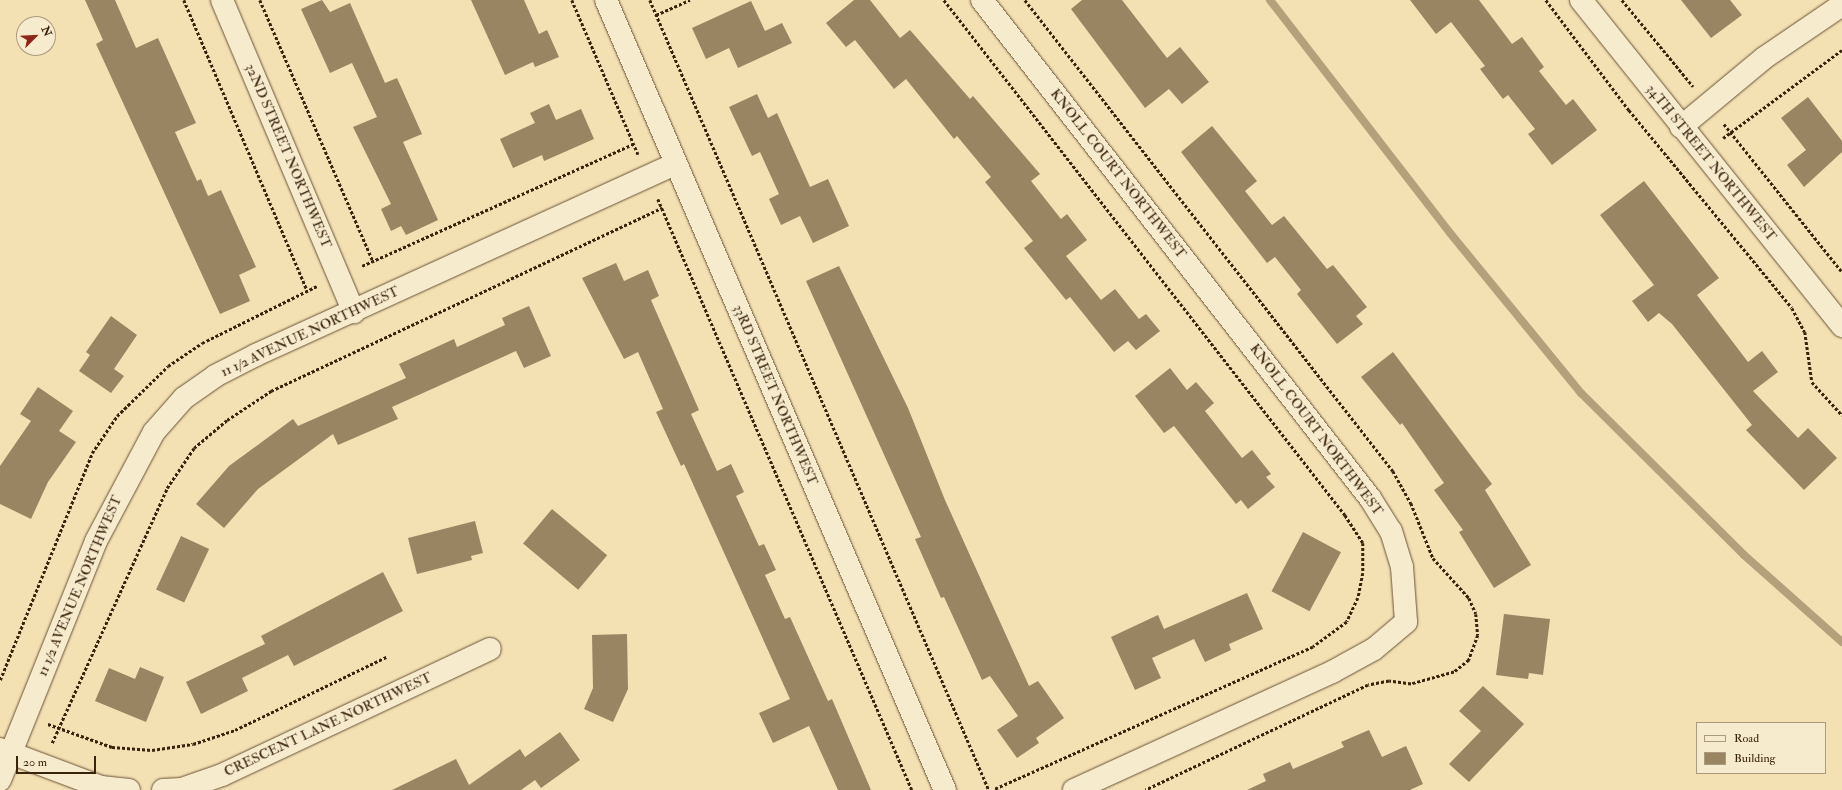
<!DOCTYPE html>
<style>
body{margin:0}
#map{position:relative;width:1842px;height:790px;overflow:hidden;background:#f3e0b3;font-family:"IM FELL Double Pica",serif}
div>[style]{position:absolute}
.stream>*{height:8px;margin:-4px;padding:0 4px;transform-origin:4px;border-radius:4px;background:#b4a07a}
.building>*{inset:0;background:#9a8563;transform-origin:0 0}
.path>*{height:2.5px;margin-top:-1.25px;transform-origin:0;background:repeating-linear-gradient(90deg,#3a230c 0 3px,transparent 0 5px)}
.roads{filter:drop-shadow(0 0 1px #685236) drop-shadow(0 0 1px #685236)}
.minor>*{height:22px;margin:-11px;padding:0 11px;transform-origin:11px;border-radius:11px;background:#f7ebce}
.tertiary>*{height:22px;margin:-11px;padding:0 11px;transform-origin:11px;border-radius:11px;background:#f7ebce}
span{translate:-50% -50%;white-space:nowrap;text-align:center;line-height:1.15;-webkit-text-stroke:3.5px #f7ebce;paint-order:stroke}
.street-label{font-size:14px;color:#3a230c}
.legend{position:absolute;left:1696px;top:722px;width:130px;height:52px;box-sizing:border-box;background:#f7ebce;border:1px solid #ab9b80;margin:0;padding:5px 7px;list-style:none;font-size:12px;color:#3a230c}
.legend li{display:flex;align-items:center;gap:8px;height:20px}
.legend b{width:20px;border:1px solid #ab9b80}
.north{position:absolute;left:16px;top:16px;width:40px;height:40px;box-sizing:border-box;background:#f7ebce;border:1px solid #ab9b80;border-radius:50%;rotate:66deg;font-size:11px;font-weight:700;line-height:16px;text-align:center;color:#3a230c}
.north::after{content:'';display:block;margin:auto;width:14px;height:18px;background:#8f2418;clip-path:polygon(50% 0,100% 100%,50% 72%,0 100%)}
.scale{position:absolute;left:16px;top:756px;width:80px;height:18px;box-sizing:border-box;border:2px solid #3a230c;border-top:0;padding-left:5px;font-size:12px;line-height:14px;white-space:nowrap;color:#3a230c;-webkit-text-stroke:3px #f7ebce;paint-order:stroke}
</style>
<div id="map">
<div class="stream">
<div style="left:1270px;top:0;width:294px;rotate:52.3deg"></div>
<div style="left:1450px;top:233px;width:207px;rotate:50.7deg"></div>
<div style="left:1581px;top:393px;width:230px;rotate:44.8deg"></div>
<div style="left:1744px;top:555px;width:131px;rotate:41.6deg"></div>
</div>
<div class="building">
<div style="clip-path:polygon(85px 0,115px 0,136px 48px,158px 38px,196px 123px,175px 132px,197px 181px,201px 179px,208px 196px,221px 190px,256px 267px,239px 275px,250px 301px,220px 314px,96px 44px,103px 40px)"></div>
<div style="clip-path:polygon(322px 0,330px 12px,350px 3px,385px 83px,397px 78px,422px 134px,403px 142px,438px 220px,406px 235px,401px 226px,391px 231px,381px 209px,391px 204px,353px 127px,377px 117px,352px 63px,330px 73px,301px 9px)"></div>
<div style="clip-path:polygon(471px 0,524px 0,539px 34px,547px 30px,559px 57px,535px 67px,533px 62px,505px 75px)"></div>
<div style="clip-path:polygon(854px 0,870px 0,900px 38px,910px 30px,970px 99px,973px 96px,1040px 174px,1031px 181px,1061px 219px,1067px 214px,1087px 240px,1066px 256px,1101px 300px,1115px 289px,1139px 319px,1146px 314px,1160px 331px,1136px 350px,1128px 341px,1114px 352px,1070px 297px,1066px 300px,1024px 248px,1033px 241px,985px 182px,991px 177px,957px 136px,954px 139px,906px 79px,894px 89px,855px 40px,846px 47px,826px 23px)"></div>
<div style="clip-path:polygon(1082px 0,1122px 0,1167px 58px,1180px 47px,1209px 82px,1182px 104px,1169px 89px,1145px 108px,1071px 9px)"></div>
<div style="clip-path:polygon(1410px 0,1479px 0,1512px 44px,1522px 37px,1544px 67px,1539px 71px,1566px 105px,1573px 99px,1597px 130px,1552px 165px,1528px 134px,1535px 129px,1508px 95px,1503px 99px,1480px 69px,1485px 66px,1451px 22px,1436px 34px)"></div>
<div style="clip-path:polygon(1681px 0,1730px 0,1742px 15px,1711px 38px)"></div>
<div style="clip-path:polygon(751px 1px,765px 31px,782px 23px,792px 43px,738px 68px,729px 48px,706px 59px,692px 28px)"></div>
<div style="clip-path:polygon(757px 94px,768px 118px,777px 113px,810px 187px,828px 179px,849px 226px,813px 243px,800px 216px,781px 225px,769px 199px,779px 194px,760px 152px,752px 156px,729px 107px)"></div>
<div style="clip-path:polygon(1808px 97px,1842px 141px,1842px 152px,1804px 187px,1787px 165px,1806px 150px,1781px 118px)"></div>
<div style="clip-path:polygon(549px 104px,556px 120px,581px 109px,594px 139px,544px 161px,542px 155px,513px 168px,500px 139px,535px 123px,530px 113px)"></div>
<div style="clip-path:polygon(1212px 126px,1257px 181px,1245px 191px,1272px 225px,1284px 216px,1327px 269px,1333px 265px,1367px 307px,1356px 316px,1363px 324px,1337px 344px,1297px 294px,1301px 290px,1275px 257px,1267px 263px,1181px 152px)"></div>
<div style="clip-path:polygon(1644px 181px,1719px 278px,1697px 295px,1748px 362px,1762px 351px,1778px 372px,1753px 391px,1798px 438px,1808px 428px,1837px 458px,1804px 490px,1746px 430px,1752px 425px,1672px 324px,1659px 313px,1648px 322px,1632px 301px,1654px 285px,1600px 215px)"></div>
<div style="clip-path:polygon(616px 263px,624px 281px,648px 270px,659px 296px,651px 300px,699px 410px,691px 414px,717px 471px,731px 464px,744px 492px,736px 496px,759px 546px,764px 544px,776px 570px,765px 575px,785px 619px,790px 617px,828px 701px,832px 699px,871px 790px,838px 790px,809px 726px,773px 743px,759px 713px,790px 699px,684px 464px,681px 466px,656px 412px,663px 409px,638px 352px,624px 359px,582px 278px)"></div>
<div style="clip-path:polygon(839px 266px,908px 408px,945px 500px,1029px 686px,1038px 681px,1064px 718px,1036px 738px,1039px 743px,1017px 758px,997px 730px,1018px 716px,990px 676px,982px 680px,944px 597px,941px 598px,915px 539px,921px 537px,806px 281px)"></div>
<div style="clip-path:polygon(529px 306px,551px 356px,524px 368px,516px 351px,392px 407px,398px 419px,338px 445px,333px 434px,258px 489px,224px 528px,196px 504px,229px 466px,293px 419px,298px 426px,406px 378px,399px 364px,454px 339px,457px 347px,505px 325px,502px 318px)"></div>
<div style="clip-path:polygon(111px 316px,137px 335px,114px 369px,124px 376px,111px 393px,79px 371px,90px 355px,86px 352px)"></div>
<div style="clip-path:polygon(1393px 352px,1492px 484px,1485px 490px,1531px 565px,1494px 588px,1459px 532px,1463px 530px,1434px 490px,1444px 483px,1402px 423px,1400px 425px,1361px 377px)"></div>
<div style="clip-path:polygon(1170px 368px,1187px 390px,1196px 382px,1214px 403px,1205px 411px,1242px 458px,1252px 450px,1271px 474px,1266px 477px,1275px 487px,1248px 509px,1241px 500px,1236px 504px,1174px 426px,1164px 433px,1135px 396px)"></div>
<div style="clip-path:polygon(38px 387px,73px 411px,59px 431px,76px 442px,48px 482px,31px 519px,0 504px,0 466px,31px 421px,20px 414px)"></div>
<div style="left:552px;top:509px;width:72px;height:45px;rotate:40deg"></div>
<div style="clip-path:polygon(475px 521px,483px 553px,471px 556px,472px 560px,417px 574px,408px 538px)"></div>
<div style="left:1303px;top:532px;width:43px;height:67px;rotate:28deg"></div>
<div style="left:181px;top:536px;width:31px;height:59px;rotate:25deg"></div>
<div style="clip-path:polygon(383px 572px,403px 611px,294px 666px,288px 655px,242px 678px,248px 691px,201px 714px,186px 682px,265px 644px,261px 636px)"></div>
<div style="clip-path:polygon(1247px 593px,1263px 629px,1229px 644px,1231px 650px,1205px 662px,1194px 639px,1152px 658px,1161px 678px,1135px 690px,1111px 637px,1158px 615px,1164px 629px)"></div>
<div style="clip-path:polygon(1504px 614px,1550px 619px,1543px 675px,1529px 673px,1528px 679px,1496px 675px)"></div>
<div style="clip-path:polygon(627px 634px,628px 689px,613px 722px,584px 709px,593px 688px,592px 635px)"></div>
<div style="clip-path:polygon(140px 667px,164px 677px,146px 722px,95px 701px,109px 668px,135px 679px)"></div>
<div style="clip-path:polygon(1483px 686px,1524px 724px,1469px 782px,1449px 764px,1481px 731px,1459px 711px)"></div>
<div style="clip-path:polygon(1369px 730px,1382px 757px,1406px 746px,1423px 784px,1410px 790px,1247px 790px,1266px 781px,1263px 774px,1290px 762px,1293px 769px,1344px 747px,1341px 742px)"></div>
<div style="clip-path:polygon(560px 732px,580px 760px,541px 788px,535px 780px,521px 790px,392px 790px,456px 759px,469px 785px,520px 749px,525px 757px)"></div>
</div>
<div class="path">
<div style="left:184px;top:0;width:315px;rotate:67deg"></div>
<div style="left:260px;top:0;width:284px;rotate:66.6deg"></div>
<div style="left:572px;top:0;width:168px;rotate:66.8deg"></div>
<div style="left:650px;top:0;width:860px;rotate:66.78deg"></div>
<div style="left:944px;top:0;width:653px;rotate:52.09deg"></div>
<div style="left:1345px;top:515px;width:33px;rotate:57deg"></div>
<div style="left:1363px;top:543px;width:30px;rotate:90deg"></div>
<div style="left:1363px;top:573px;width:25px;rotate:101deg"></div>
<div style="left:1358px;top:598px;width:26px;rotate:115deg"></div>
<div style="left:1347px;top:622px;width:42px;rotate:143.7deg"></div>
<div style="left:1313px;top:647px;width:350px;rotate:155.9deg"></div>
<div style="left:1025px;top:0;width:598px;rotate:52deg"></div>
<div style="left:1393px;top:471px;width:37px;rotate:61deg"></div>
<div style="left:1411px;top:503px;width:59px;rotate:68.2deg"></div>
<div style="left:1433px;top:558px;width:54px;rotate:48deg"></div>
<div style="left:1469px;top:598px;width:17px;rotate:66deg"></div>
<div style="left:1476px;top:614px;width:21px;rotate:85deg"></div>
<div style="left:1478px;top:635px;width:27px;rotate:110deg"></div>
<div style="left:1469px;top:660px;width:19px;rotate:141deg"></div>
<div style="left:1454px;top:672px;width:45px;rotate:164.4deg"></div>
<div style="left:1411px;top:684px;width:22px;rotate:-172deg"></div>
<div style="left:1389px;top:681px;width:21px;rotate:169deg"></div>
<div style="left:1368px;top:685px;width:246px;rotate:154.7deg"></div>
<div style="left:1546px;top:0;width:138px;rotate:53deg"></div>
<div style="left:1629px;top:110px;width:256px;rotate:50.5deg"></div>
<div style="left:1792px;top:308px;width:27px;rotate:62deg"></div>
<div style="left:1805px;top:332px;width:50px;rotate:82deg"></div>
<div style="left:1812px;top:382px;width:45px;rotate:47.7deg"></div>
<div style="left:1622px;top:0;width:112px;rotate:50.5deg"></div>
<div style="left:656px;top:15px;width:37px;rotate:-24deg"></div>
<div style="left:1724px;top:124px;width:189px;rotate:51.4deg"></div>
<div style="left:1723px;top:138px;width:148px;rotate:-36.5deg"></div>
<div style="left:658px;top:199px;width:643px;rotate:66.74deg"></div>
<div style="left:362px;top:266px;width:297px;rotate:-24.2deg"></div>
<div style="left:0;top:680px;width:245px;rotate:-67.9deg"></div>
<div style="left:92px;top:453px;width:45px;rotate:-56deg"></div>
<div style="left:117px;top:416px;width:71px;rotate:-44.4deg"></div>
<div style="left:168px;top:366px;width:41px;rotate:-34.1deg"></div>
<div style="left:202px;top:343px;width:128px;rotate:-26.4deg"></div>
<div style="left:48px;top:724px;width:68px;rotate:19.8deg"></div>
<div style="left:112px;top:747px;width:40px;rotate:4.3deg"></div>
<div style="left:152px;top:750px;width:41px;rotate:-8.3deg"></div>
<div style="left:193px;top:744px;width:44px;rotate:-18.4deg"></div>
<div style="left:235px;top:730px;width:168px;rotate:-25.8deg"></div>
<div style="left:52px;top:743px;width:280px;rotate:-65.7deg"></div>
<div style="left:167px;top:488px;width:48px;rotate:-56deg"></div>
<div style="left:194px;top:448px;width:43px;rotate:-40.3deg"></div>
<div style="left:227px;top:420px;width:53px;rotate:-33.4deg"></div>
<div style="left:271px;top:391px;width:432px;rotate:-25.1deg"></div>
</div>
<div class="roads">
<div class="minor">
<div style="left:222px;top:0;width:339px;rotate:67.1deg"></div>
<div style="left:982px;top:0;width:631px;rotate:52.08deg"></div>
<div style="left:1370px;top:498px;width:39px;rotate:58deg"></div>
<div style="left:1391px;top:531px;width:38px;rotate:73deg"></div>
<div style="left:1402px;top:567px;width:55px;rotate:85.8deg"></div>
<div style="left:1406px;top:622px;width:42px;rotate:139.8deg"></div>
<div style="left:1374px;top:649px;width:48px;rotate:151.3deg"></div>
<div style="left:1332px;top:672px;width:284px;rotate:155.4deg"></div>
<div style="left:1581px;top:0;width:418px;rotate:51.3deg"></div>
<div style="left:1681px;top:127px;width:108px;rotate:-39.7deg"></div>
<div style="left:1764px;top:58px;width:94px;rotate:-34.2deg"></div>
<div style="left:0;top:749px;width:108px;rotate:20.6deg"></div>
<div style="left:101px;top:787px;width:28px;rotate:6deg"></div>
<div style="left:0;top:780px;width:258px;rotate:-68.1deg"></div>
<div style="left:96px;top:541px;width:123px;rotate:-62deg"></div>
<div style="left:154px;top:432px;width:45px;rotate:-48.6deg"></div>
<div style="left:184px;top:398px;width:38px;rotate:-35deg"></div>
<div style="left:215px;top:376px;width:46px;rotate:-27.1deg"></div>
<div style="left:256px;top:355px;width:461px;rotate:-24.5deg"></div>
<div style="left:163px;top:790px;width:19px;rotate:-3deg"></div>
<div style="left:182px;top:789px;width:42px;rotate:-19.3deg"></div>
<div style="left:222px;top:775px;width:296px;rotate:-25.2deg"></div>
</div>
<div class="tertiary">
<div style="left:606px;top:0;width:860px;rotate:66.78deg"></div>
</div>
</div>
<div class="street-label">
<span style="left:288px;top:156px;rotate:67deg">32ND STREET NORTHWEST</span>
<span style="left:1711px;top:163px;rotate:51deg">34TH STREET NORTHWEST</span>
<span style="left:1118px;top:174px;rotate:52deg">KNOLL COURT NORTHWEST</span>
<span style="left:310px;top:332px;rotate:-25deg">11 1/2 AVENUE NORTHWEST</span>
<span style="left:775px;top:395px;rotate:67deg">33RD STREET NORTHWEST</span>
<span style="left:1316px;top:430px;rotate:53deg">KNOLL COURT NORTHWEST</span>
<span style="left:80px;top:586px;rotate:-67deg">11 1/2 AVENUE NORTHWEST</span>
<span style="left:328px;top:725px;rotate:-25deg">CRESCENT LANE NORTHWEST</span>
</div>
<ul class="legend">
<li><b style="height:5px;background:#f7ebce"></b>Road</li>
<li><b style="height:11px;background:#9a8563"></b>Building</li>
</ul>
<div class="north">N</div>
<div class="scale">20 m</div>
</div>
